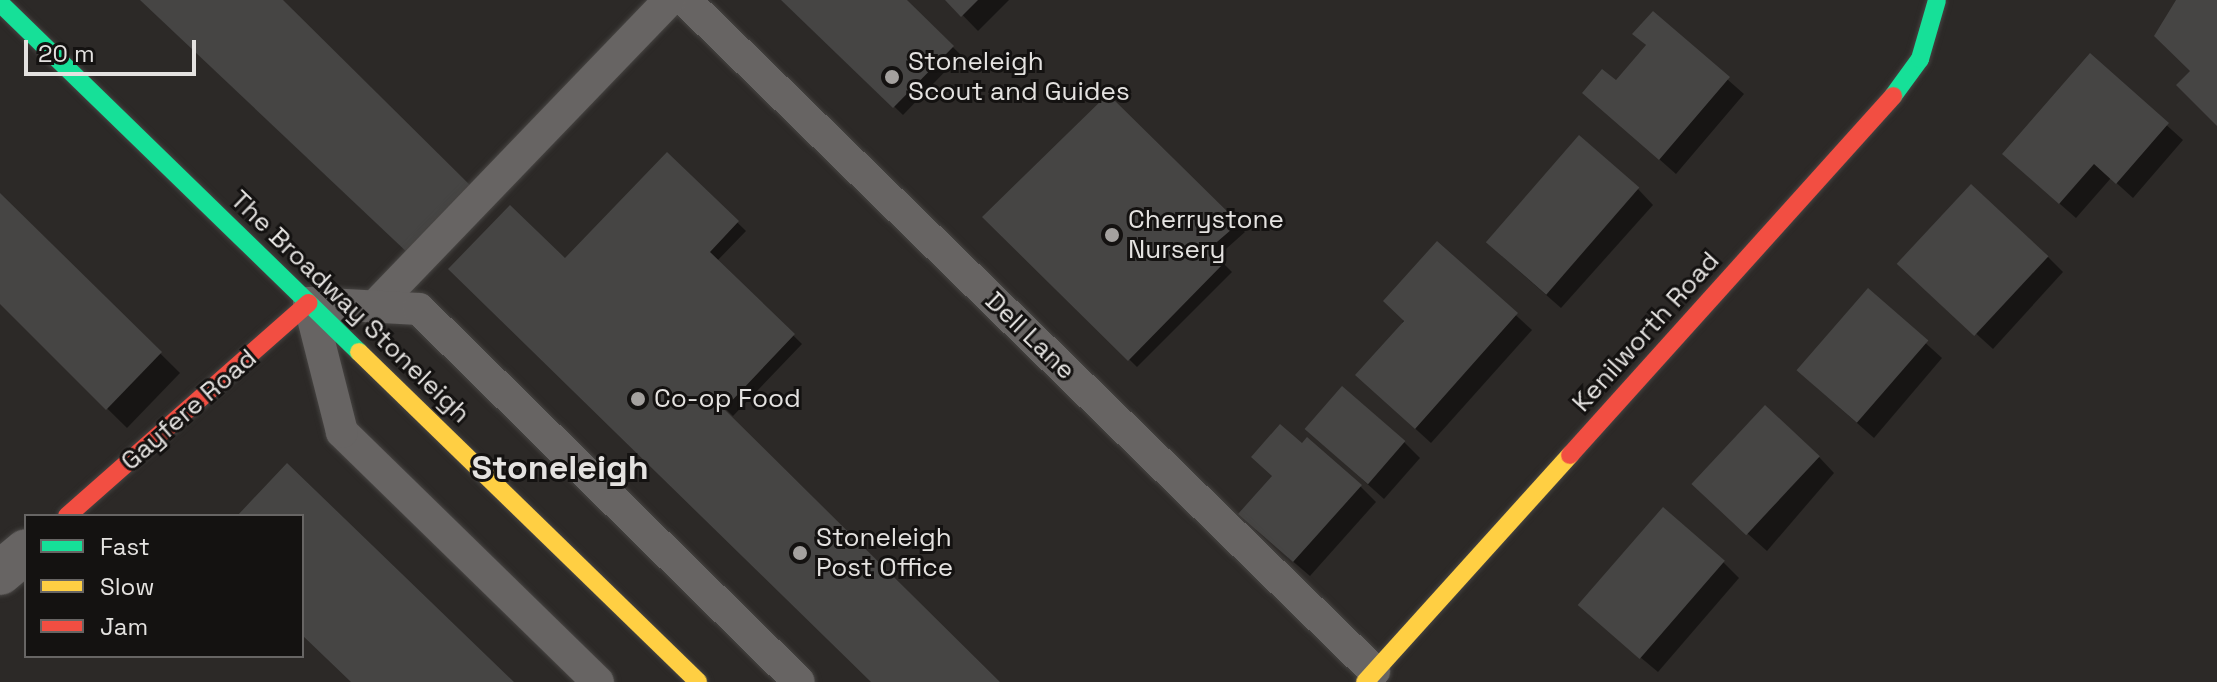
<!DOCTYPE html>
<style>
body{margin:0}
#map{position:relative;width:2217px;height:682px;overflow:hidden;background:#2c2927;font-family:"Space Grotesk",sans-serif}
div>[style]{position:absolute}
.shadow>*{inset:0;background:#0007}
.building>*{inset:0;background:#464544;transform-origin:0 0}
.roads{filter:drop-shadow(0 0 2px #464442) drop-shadow(0 0 2px #464442)}
.lane>*{height:32px;margin:-16px;padding:0 16px;transform-origin:16px;border-radius:16px;background:#676463}
.street>*{height:44px;margin:-22px;padding:0 22px;transform-origin:22px;border-radius:22px;background:#676463}
.fast>*{height:18px;margin:-9px;padding:0 9px;transform-origin:9px;border-radius:9px;background:#16e098}
.slow>*{height:18px;margin:-9px;padding:0 9px;transform-origin:9px;border-radius:9px;background:#ffcf43}
.jam>*{height:18px;margin:-9px;padding:0 9px;transform-origin:9px;border-radius:9px;background:#f24e42}
.dots>*{width:22px;height:22px;translate:-50% -50%;box-sizing:border-box;border:4px solid #141211;border-radius:50%}
span{translate:-50% -50%;white-space:nowrap;text-align:center;line-height:1.15;-webkit-text-stroke:6px #141211;paint-order:stroke}
.poi-label{font-size:26px;color:#e4e2e0}
.left{translate:0 -50%;text-align:left}
.street-label{font-size:26px;color:#e4e2e0}
.district-label{font-size:34px;color:#e4e2e0;font-weight:700}
.legend{position:absolute;left:24px;top:514px;width:280px;height:144px;box-sizing:border-box;background:#141211;border:2px solid #676564;margin:0;padding:10px 14px;list-style:none;font-size:24px;color:#e4e2e0}
.legend li{display:flex;align-items:center;gap:16px;height:40px}
.legend b{width:40px;border:2px solid #676564}
.scale{position:absolute;left:24px;top:40px;width:172px;height:36px;box-sizing:border-box;border:4px solid #e4e2e0;border-top:0;padding-left:10px;font-size:24px;line-height:28px;white-space:nowrap;color:#e4e2e0;-webkit-text-stroke:6px #141211;paint-order:stroke}
</style>
<div id="map">
<div class="shadow">
<div style="clip-path:polygon(784px 0,904px 0,961px 55px,903px 115px)"></div>
<div style="clip-path:polygon(948px 0,1009px 0,978px 31px)"></div>
<div style="clip-path:polygon(1653px 14px,1744px 94px,1676px 174px,1584px 93px,1616px 83px,1647px 46px,1635px 34px)"></div>
<div style="clip-path:polygon(2090px 56px,2183px 140px,2133px 198px,2111px 178px,2076px 218px,2020px 169px)"></div>
<div style="clip-path:polygon(1108px 96px,1245px 232px,1217px 257px,1232px 272px,1137px 367px,984px 217px)"></div>
<div style="clip-path:polygon(668px 155px,746px 231px,717px 261px,802px 344px,733px 416px,568px 258px)"></div>
<div style="clip-path:polygon(1638px 189px,1653px 205px,1561px 308px,1502px 256px)"></div>
<div style="clip-path:polygon(0 195px,180px 373px,127px 428px,0 303px)"></div>
<div style="clip-path:polygon(1437px 243px,1532px 330px,1431px 443px,1373px 390px)"></div>
<div style="clip-path:polygon(2048px 257px,2063px 272px,1993px 349px,1916px 279px)"></div>
<div style="clip-path:polygon(1868px 291px,1942px 358px,1874px 438px,1815px 386px)"></div>
<div style="clip-path:polygon(1404px 442px,1420px 458px,1384px 499px,1323px 444px)"></div>
<div style="clip-path:polygon(1819px 457px,1834px 473px,1767px 551px,1710px 500px)"></div>
<div style="clip-path:polygon(1360px 486px,1376px 502px,1310px 576px,1256px 530px)"></div>
<div style="clip-path:polygon(1723px 562px,1739px 578px,1658px 672px,1597px 621px)"></div>
</div>
<div class="building">
<div style="clip-path:polygon(140px 0,283px 0,477px 192px,411px 256px)"></div>
<div style="clip-path:polygon(781px 0,907px 0,954px 46px,893px 108px)"></div>
<div style="clip-path:polygon(945px 0,978px 0,961px 17px)"></div>
<div style="clip-path:polygon(2176px 0,2217px 0,2217px 126px,2176px 85px,2190px 71px,2154px 36px)"></div>
<div style="clip-path:polygon(1653px 11px,1730px 77px,1659px 160px,1582px 93px,1602px 69px,1616px 80px,1646px 45px,1632px 34px)"></div>
<div style="clip-path:polygon(2090px 53px,2169px 123px,2116px 184px,2094px 164px,2059px 204px,2002px 154px)"></div>
<div style="clip-path:polygon(1108px 94px,1239px 223px,1210px 248px,1225px 262px,1128px 361px,982px 217px)"></div>
<div style="left:1579px;top:135px;width:80px;height:142px;rotate:41deg"></div>
<div style="clip-path:polygon(667px 152px,739px 221px,710px 252px,795px 334px,724px 409px,1000px 682px,871px 682px,448px 269px,510px 205px,565px 258px)"></div>
<div style="left:1971px;top:184px;width:106px;height:109px;rotate:43deg"></div>
<div style="clip-path:polygon(0 193px,162px 352px,106px 410px,0 304px)"></div>
<div style="clip-path:polygon(1437px 241px,1518px 313px,1415px 429px,1355px 375px,1404px 321px,1383px 301px)"></div>
<div style="left:1868px;top:288px;width:80px;height:109px;rotate:41deg"></div>
<div style="left:1342px;top:386px;width:84px;height:57px;rotate:41deg"></div>
<div style="left:1765px;top:405px;width:75px;height:108px;rotate:43deg"></div>
<div style="clip-path:polygon(1280px 424px,1302px 443px,1307px 437px,1362px 485px,1293px 562px,1238px 514px,1272px 476px,1251px 457px)"></div>
<div style="clip-path:polygon(287px 463px,514px 682px,351px 682px,302px 635px,302px 516px,237px 516px)"></div>
<div style="left:1663px;top:507px;width:82px;height:130px;rotate:41deg"></div>
</div>
<div class="roads">
<div class="lane">
<div style="left:685px;top:0;width:962px;rotate:44.24deg"></div>
<div style="left:374px;top:307px;width:426px;rotate:-46.1deg"></div>
<div style="left:598px;top:682px;width:358px;rotate:-135.7deg"></div>
<div style="left:342px;top:432px;width:133px;rotate:-104.3deg"></div>
<div style="left:309px;top:303px;width:110px;rotate:3.1deg"></div>
<div style="left:419px;top:309px;width:532px;rotate:44.47deg"></div>
</div>
<div class="street">
<div style="left:0;top:573px;width:34px;rotate:-40deg"></div>
</div>
<div class="fast">
<div style="left:0;top:3px;width:501px;rotate:44.19deg"></div>
<div style="left:1893px;top:96px;width:46px;rotate:-53.9deg"></div>
<div style="left:1920px;top:59px;width:61px;rotate:-73.9deg"></div>
</div>
<div class="slow">
<div style="left:359px;top:352px;width:473px;rotate:44.2deg"></div>
<div style="left:1365px;top:682px;width:306px;rotate:-47.9deg"></div>
</div>
<div class="jam">
<div style="left:1570px;top:455px;width:483px;rotate:-48deg"></div>
<div style="left:67px;top:516px;width:322px;rotate:-41.4deg"></div>
</div>
</div>
<div class="dots">
<div style="left:892px;top:77px;background:#a4a19f"></div>
<div style="left:1112px;top:235px;background:#a4a19f"></div>
<div style="left:638px;top:399px;background:#a4a19f"></div>
<div style="left:800px;top:553px;background:#a4a19f"></div>
</div>
<div class="poi-label">
<span class="left" style="left:908px;top:77px">Stoneleigh<br>Scout and Guides</span>
<span class="left" style="left:1128px;top:235px">Cherrystone<br>Nursery</span>
<span class="left" style="left:654px;top:399px">Co-op Food</span>
<span class="left" style="left:816px;top:553px">Stoneleigh<br>Post Office</span>
</div>
<div class="street-label">
<span style="left:350px;top:307px;rotate:44deg">The Broadway Stoneleigh</span>
<span style="left:1646px;top:332px;rotate:-48deg">Kenilworth Road</span>
<span style="left:1030px;top:336px;rotate:44deg">Dell Lane</span>
<span style="left:189px;top:410px;rotate:-41deg">Gayfere Road</span>
</div>
<div class="district-label">
<span style="left:560px;top:468px">Stoneleigh</span>
</div>
<ul class="legend">
<li><b style="height:10px;background:#16e098"></b>Fast</li>
<li><b style="height:10px;background:#ffcf43"></b>Slow</li>
<li><b style="height:10px;background:#f24e42"></b>Jam</li>
</ul>
<div class="scale">20 m</div>
</div>
